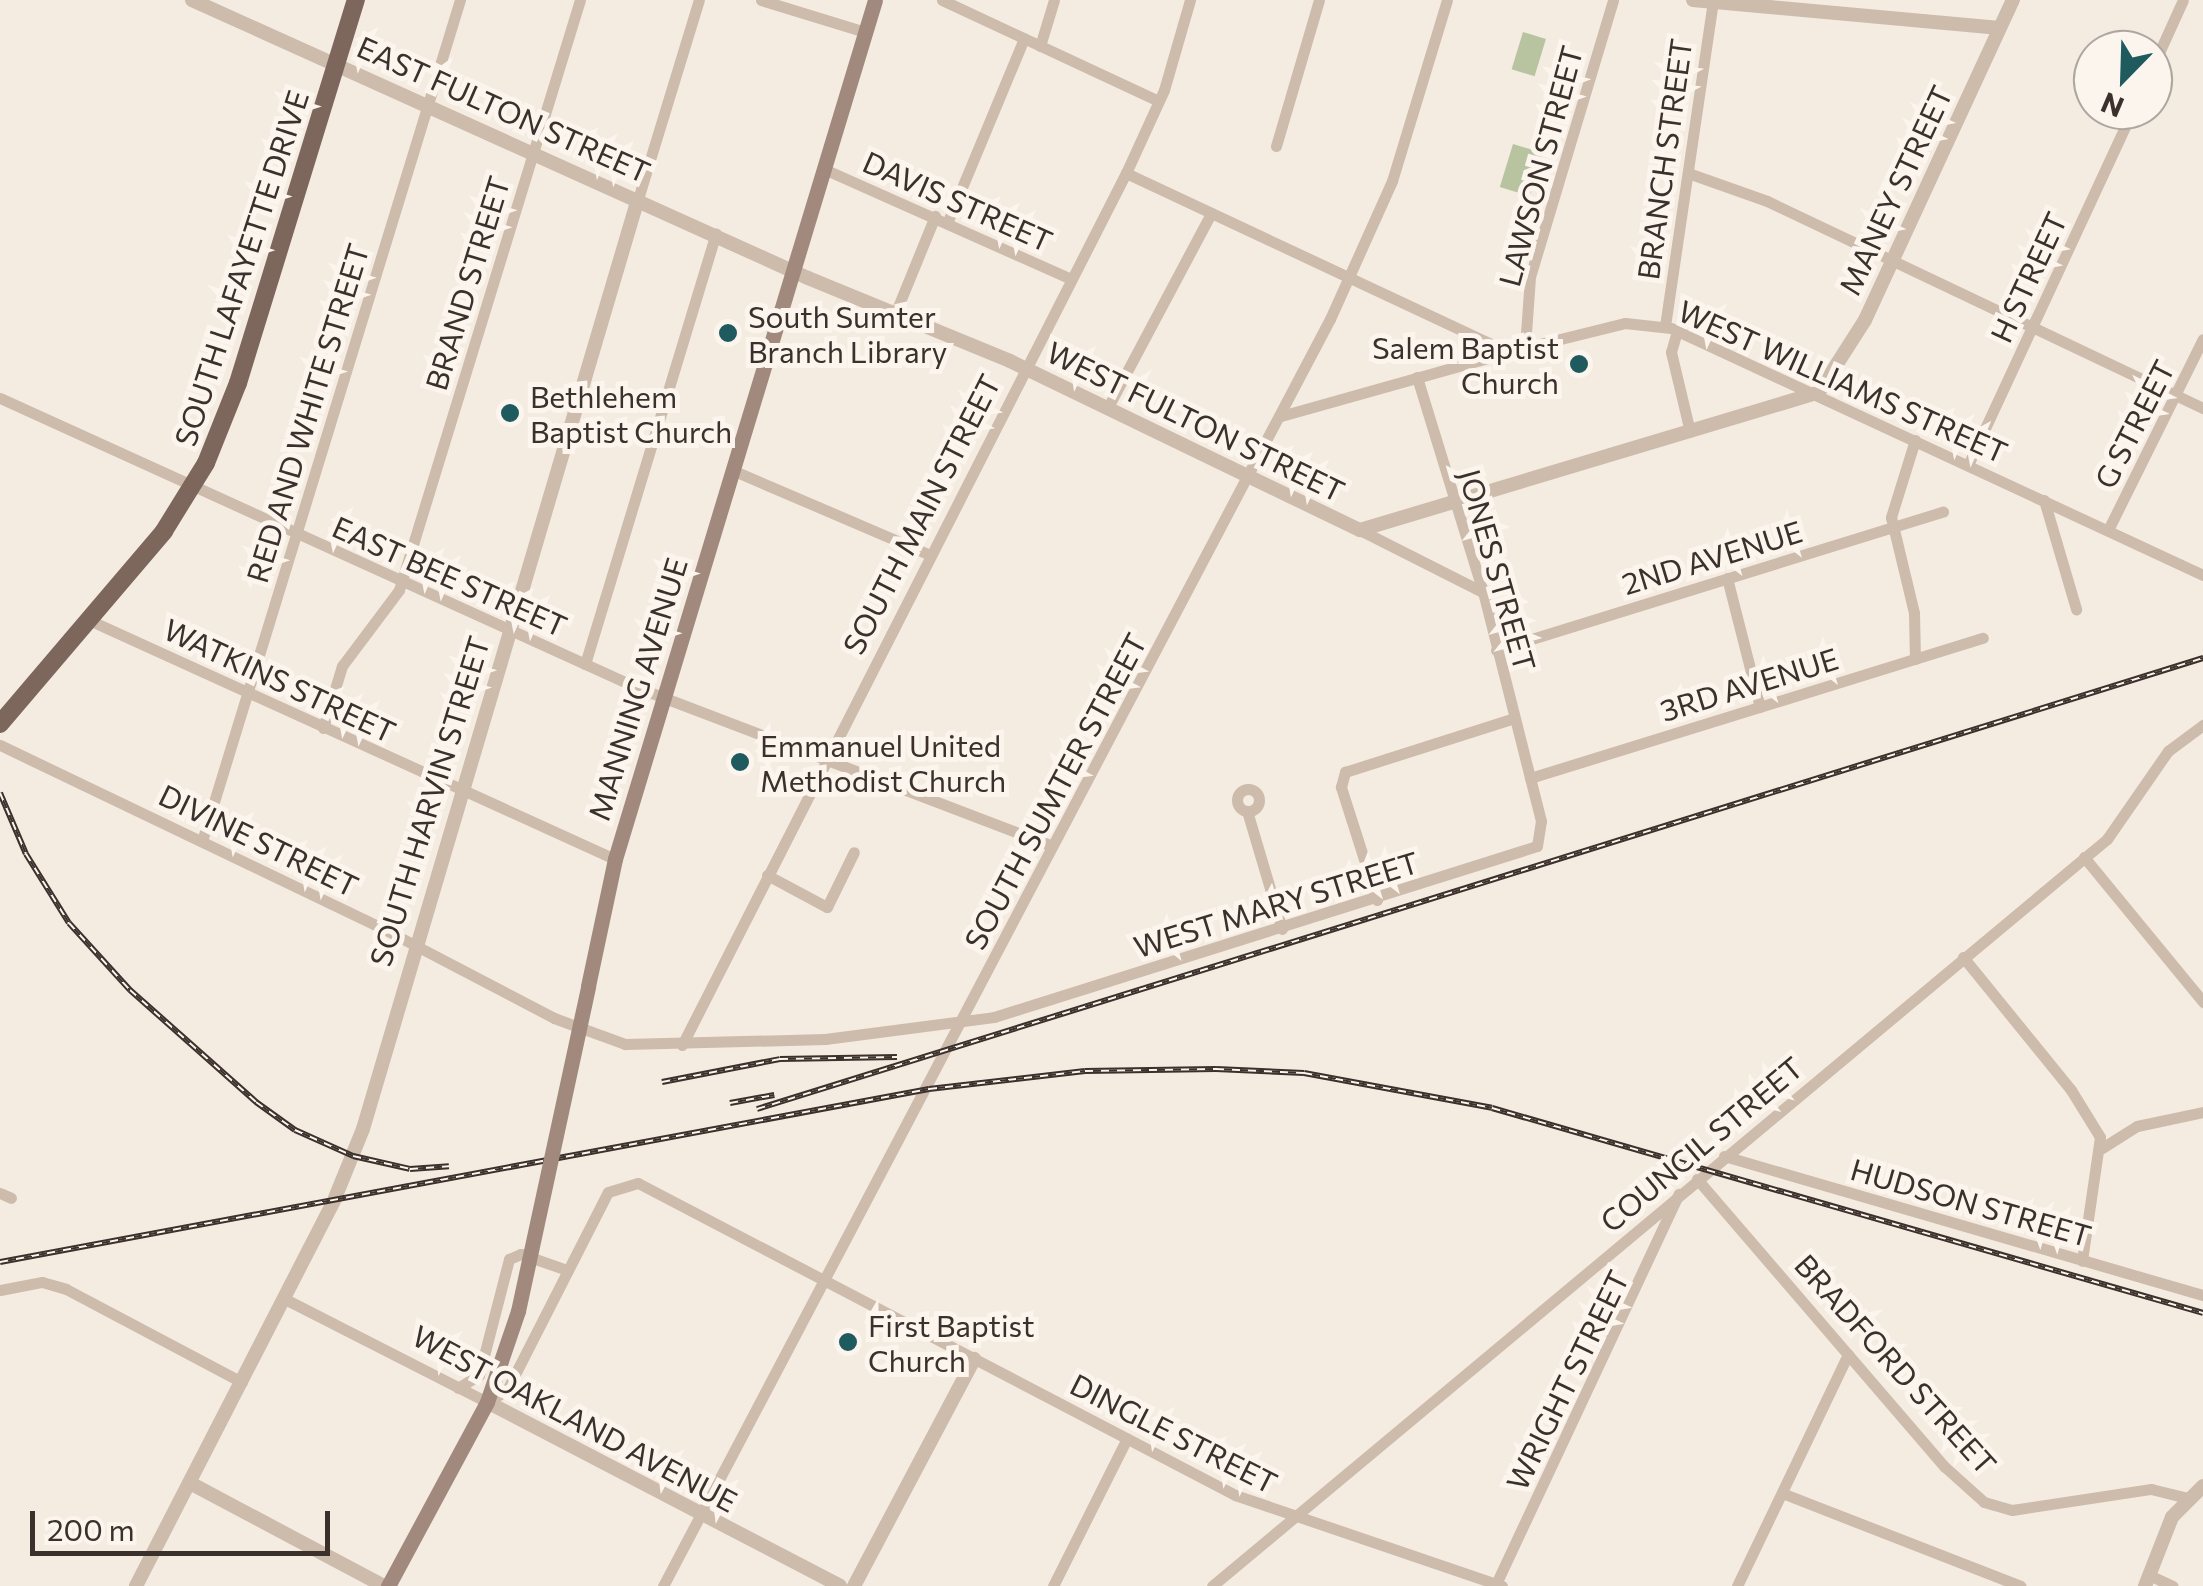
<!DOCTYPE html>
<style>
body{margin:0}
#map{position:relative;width:2203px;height:1586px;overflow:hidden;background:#f4ebe1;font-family:Commissioner,sans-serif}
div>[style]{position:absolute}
.green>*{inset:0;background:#b8c4a0;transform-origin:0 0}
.minor>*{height:11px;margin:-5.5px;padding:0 5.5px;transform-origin:5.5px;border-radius:5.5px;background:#cdbbac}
.minor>.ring{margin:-5.5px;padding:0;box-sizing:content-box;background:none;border:11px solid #cdbbac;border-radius:50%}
.tertiary>*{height:14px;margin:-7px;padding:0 7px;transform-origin:7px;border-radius:7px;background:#cdbbac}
.secondary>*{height:15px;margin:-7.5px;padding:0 7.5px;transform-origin:7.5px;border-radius:7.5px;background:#a18a7d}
.primary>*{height:18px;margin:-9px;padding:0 9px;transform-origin:9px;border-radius:9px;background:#7d675c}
.rail>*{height:6px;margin-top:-3px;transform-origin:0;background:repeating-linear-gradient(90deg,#fbf5ee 0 8px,#3b302b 0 16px);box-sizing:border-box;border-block:2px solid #3b302b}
.secondary-bridge>*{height:15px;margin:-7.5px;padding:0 7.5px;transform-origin:7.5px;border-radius:7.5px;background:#a18a7d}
.dots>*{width:28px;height:28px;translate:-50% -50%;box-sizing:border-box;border:5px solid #fbf5ee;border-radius:50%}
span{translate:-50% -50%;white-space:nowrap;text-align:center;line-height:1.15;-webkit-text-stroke:10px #fbf5ee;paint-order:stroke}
.street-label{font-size:30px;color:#3b302b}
.poi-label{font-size:30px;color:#3b302b}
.left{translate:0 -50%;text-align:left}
.right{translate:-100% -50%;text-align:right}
.north{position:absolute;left:2073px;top:30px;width:100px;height:100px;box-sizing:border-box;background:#fbf5ee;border:2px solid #aea6a0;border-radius:50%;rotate:203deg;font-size:28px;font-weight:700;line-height:40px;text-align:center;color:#3b302b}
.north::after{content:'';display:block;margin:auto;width:35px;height:45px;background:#1f5a5e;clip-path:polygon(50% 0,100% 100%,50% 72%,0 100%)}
.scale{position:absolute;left:30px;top:1511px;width:300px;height:45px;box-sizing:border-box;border:5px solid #3b302b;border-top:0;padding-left:12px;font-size:30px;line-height:35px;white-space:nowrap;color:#3b302b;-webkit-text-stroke:8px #fbf5ee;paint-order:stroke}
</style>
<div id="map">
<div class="green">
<div style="left:1523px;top:32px;width:24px;height:39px;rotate:17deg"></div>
<div style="left:1513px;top:144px;width:31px;height:45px;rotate:17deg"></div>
</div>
<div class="minor">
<div style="left:761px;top:0;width:109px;rotate:17.1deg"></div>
<div style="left:942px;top:0;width:239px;rotate:25deg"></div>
<div style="left:1040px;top:46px;width:48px;rotate:-73.1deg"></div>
<div style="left:2153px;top:66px;width:72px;rotate:-65.6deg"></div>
<div style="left:1276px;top:146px;width:152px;rotate:-73.6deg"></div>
<div style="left:824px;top:169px;width:270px;rotate:24deg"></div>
<div style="left:1126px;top:173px;width:422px;rotate:25.1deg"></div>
<div style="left:1508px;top:352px;width:121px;rotate:-13.9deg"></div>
<div style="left:1625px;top:323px;width:46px;rotate:6.2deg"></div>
<div style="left:1671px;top:328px;width:587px;rotate:24.9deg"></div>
<div style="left:1688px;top:173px;width:84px;rotate:19.5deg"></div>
<div style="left:1767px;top:201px;width:483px;rotate:25.4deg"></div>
<div style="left:638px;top:199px;width:208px;rotate:-73deg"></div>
<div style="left:948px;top:221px;width:198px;rotate:-67.4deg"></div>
<div style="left:895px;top:314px;width:106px;rotate:-67.8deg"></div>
<div style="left:1665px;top:326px;width:330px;rotate:-81.6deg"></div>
<div style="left:1677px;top:331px;width:22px;rotate:106deg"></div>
<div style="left:1671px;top:352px;width:82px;rotate:76.6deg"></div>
<div style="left:1525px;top:347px;width:70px;rotate:-85.9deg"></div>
<div style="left:1530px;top:277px;width:289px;rotate:-73.3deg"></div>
<div style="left:0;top:398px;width:699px;rotate:24.44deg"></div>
<div style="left:636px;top:687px;width:445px;rotate:20.9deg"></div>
<div style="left:1107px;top:409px;width:222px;rotate:-62deg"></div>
<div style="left:1281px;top:416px;width:236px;rotate:-15.7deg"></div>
<div style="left:1915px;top:440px;width:81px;rotate:107.3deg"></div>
<div style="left:1891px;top:517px;width:99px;rotate:76.5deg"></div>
<div style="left:1914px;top:613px;width:46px;rotate:88.8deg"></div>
<div style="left:1968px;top:465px;width:391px;rotate:-65.1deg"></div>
<div style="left:732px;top:470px;width:215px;rotate:23.2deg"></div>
<div style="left:2044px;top:500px;width:114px;rotate:73.6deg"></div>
<div style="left:1360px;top:530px;width:138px;rotate:26.8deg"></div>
<div style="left:2108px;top:530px;width:213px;rotate:-63.6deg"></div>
<div style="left:1727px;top:578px;width:133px;rotate:75.7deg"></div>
<div style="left:89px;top:620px;width:578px;rotate:24.44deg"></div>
<div style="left:1496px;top:650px;width:468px;rotate:-17.2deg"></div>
<div style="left:585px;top:664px;width:450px;rotate:-73.1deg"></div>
<div style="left:323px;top:728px;width:65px;rotate:-73deg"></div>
<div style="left:342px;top:666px;width:95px;rotate:-53.1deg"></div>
<div style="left:399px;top:590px;width:617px;rotate:-72.95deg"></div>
<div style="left:0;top:745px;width:424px;rotate:25.6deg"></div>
<div style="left:382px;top:928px;width:194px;rotate:27.6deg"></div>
<div style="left:554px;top:1018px;width:76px;rotate:20.1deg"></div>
<div style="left:625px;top:1044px;width:200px;rotate:-1.4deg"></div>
<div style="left:825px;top:1039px;width:170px;rotate:-7.4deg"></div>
<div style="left:994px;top:1017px;width:569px;rotate:-17.48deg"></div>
<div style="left:1537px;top:846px;width:25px;rotate:-81deg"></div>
<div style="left:1541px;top:821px;width:236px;rotate:-104.2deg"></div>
<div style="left:1483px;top:592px;width:225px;rotate:-107.1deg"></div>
<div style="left:1530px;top:778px;width:474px;rotate:-17.2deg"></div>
<div class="ring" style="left:1237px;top:789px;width:11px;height:11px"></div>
<div style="left:1247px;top:811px;width:123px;rotate:73.5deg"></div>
<div style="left:202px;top:841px;width:880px;rotate:-72.95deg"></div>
<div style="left:2084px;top:857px;width:188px;rotate:50.6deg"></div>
<div style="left:767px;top:875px;width:68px;rotate:28.1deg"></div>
<div style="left:827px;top:907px;width:61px;rotate:-63.9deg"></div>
<div style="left:1377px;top:900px;width:119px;rotate:-107.7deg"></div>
<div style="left:1341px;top:787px;width:16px;rotate:-75deg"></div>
<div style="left:1345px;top:772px;width:177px;rotate:-17.7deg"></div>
<div style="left:1963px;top:957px;width:171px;rotate:50.9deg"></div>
<div style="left:2071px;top:1090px;width:55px;rotate:58.3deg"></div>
<div style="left:2100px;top:1137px;width:125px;rotate:98.3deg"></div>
<div style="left:682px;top:1045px;width:979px;rotate:-63.02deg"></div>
<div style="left:1126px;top:173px;width:91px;rotate:-65.4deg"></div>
<div style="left:1164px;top:90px;width:94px;rotate:-73.9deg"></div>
<div style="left:2102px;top:1148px;width:41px;rotate:-32.2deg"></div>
<div style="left:2137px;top:1126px;width:67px;rotate:-12deg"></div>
<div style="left:1724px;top:1156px;width:499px;rotate:16.2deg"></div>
<div style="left:1697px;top:1179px;width:380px;rotate:49.3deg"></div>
<div style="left:1945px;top:1467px;width:52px;rotate:41.9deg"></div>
<div style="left:1984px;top:1502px;width:29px;rotate:16deg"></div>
<div style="left:2012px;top:1510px;width:141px;rotate:-8.6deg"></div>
<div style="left:2151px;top:1489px;width:37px;rotate:14deg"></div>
<div style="left:0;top:1193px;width:12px;rotate:24deg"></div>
<div style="left:0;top:1290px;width:43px;rotate:-10.8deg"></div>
<div style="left:42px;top:1282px;width:25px;rotate:16deg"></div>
<div style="left:66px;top:1289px;width:199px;rotate:27.9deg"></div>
<div style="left:285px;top:1299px;width:227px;rotate:27deg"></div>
<div style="left:487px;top:1402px;width:23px;rotate:-31deg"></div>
<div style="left:507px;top:1390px;width:222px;rotate:-63deg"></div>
<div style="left:608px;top:1192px;width:31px;rotate:-17deg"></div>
<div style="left:638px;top:1183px;width:674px;rotate:27.59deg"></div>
<div style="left:1235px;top:1495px;width:282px;rotate:18.8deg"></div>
<div style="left:458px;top:1388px;width:25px;rotate:-32deg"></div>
<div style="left:479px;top:1375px;width:120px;rotate:-75.5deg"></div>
<div style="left:509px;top:1259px;width:13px;rotate:-23deg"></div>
<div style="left:521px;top:1254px;width:49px;rotate:19.2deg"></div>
<div style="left:1782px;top:1493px;width:256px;rotate:21.3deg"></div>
<div style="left:2149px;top:1575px;width:26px;rotate:25deg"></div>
<div style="left:663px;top:1586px;width:1432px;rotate:-62.24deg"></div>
<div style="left:1330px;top:319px;width:151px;rotate:-65.8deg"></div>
<div style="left:1392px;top:181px;width:189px;rotate:-73.1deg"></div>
<div style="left:1053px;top:1586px;width:165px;rotate:-63.4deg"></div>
<div style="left:1212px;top:1586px;width:1166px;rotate:-39.85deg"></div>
<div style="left:2107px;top:839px;width:107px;rotate:-55.3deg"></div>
<div style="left:2168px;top:751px;width:44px;rotate:-36.6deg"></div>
<div style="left:1495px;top:1586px;width:433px;rotate:-64.9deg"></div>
<div style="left:1737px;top:1586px;width:257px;rotate:-64.4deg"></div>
</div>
<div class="tertiary">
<div style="left:192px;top:0;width:676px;rotate:24.29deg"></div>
<div style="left:808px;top:278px;width:218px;rotate:22.3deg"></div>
<div style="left:1010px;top:361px;width:389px;rotate:25.8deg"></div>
<div style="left:1360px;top:530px;width:479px;rotate:-16.7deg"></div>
<div style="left:1819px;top:392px;width:85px;rotate:-57.4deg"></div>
<div style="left:1865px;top:320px;width:353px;rotate:-65.2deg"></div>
<div style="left:1693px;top:0;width:308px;rotate:5.2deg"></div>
<div style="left:487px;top:1402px;width:398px;rotate:27.5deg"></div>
<div style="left:190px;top:1483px;width:220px;rotate:28deg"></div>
<div style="left:136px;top:1586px;width:436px;rotate:-62.8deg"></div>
<div style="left:335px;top:1198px;width:74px;rotate:-67.9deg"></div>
<div style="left:363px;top:1129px;width:970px;rotate:-73.53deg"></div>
<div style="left:854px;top:1586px;width:257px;rotate:-62.1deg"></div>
<div style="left:2145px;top:1586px;width:74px;rotate:-68.6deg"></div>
<div style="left:2172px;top:1517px;width:44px;rotate:-45deg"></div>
</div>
<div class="secondary">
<div style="left:588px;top:986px;width:130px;rotate:-78deg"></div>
<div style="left:615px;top:859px;width:897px;rotate:-73.16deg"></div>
<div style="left:388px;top:1586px;width:209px;rotate:-61.7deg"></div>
<div style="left:487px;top:1402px;width:96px;rotate:-71.2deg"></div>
</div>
<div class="primary">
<div style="left:0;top:724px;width:253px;rotate:-49.6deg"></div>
<div style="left:164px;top:531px;width:80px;rotate:-58.3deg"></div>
<div style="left:206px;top:463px;width:86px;rotate:-68.2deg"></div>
<div style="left:238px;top:383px;width:401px;rotate:-72.9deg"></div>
</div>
<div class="rail">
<div style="left:0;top:793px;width:66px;rotate:66.9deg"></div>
<div style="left:26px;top:854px;width:81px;rotate:58.1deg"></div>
<div style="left:69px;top:923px;width:91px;rotate:47.7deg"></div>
<div style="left:130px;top:990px;width:169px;rotate:41.6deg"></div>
<div style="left:256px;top:1102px;width:48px;rotate:35.7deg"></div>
<div style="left:295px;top:1130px;width:64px;rotate:24.1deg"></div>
<div style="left:353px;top:1156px;width:58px;rotate:12.8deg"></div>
<div style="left:410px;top:1169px;width:39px;rotate:-4deg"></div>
<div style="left:662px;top:1082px;width:120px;rotate:-11deg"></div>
<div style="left:780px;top:1059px;width:117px;rotate:-1deg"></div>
<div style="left:730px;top:1103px;width:45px;rotate:-10.3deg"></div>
<div style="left:757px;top:1109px;width:1515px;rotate:-17.32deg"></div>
<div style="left:0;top:1262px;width:945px;rotate:-10.55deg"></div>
<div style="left:929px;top:1089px;width:157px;rotate:-6.6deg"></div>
<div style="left:1085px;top:1071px;width:131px;rotate:-0.9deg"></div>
<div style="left:1216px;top:1069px;width:88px;rotate:2.6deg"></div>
<div style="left:1304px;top:1073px;width:191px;rotate:10.5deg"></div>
<div style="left:1492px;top:1108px;width:740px;rotate:16.08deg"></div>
</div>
<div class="secondary-bridge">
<div style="left:518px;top:1311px;width:332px;rotate:-77.8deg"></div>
</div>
<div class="dots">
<div style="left:728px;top:333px;background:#1f5a5e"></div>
<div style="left:1579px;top:364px;background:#1f5a5e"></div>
<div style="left:510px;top:413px;background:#1f5a5e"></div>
<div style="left:740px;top:762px;background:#1f5a5e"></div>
<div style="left:848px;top:1342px;background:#1f5a5e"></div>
</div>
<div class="street-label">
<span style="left:504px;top:109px;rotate:24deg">EAST FULTON STREET</span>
<span style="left:1664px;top:159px;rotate:-82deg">BRANCH STREET</span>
<span style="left:1540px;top:166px;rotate:-75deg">LAWSON STREET</span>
<span style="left:1895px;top:190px;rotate:-65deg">MANEY STREET</span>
<span style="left:958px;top:201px;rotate:24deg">DAVIS STREET</span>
<span style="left:241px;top:268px;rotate:-72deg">SOUTH LAFAYETTE DRIVE</span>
<span style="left:2028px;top:277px;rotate:-65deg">H STREET</span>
<span style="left:467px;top:283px;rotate:-73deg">BRAND STREET</span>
<span style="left:1843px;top:381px;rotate:24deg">WEST WILLIAMS STREET</span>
<span style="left:307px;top:413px;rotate:-73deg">RED AND WHITE STREET</span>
<span style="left:1196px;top:421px;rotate:26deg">WEST FULTON STREET</span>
<span style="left:2134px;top:424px;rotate:-63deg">G STREET</span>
<span style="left:921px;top:514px;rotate:-63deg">SOUTH MAIN STREET</span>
<span style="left:1712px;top:557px;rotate:-17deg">2ND AVENUE</span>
<span style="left:1498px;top:570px;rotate:74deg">JONES STREET</span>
<span style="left:450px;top:576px;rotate:24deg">EAST BEE STREET</span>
<span style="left:280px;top:680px;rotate:25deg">WATKINS STREET</span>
<span style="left:1749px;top:684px;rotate:-17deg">3RD AVENUE</span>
<span style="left:637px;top:689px;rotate:-73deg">MANNING AVENUE</span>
<span style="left:1055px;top:791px;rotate:-62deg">SOUTH SUMTER STREET</span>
<span style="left:429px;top:801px;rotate:-73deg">SOUTH HARVIN STREET</span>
<span style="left:259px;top:840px;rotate:26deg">DIVINE STREET</span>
<span style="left:1276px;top:904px;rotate:-17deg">WEST MARY STREET</span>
<span style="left:1701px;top:1144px;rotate:-40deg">COUNCIL STREET</span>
<span style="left:1971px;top:1202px;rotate:16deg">HUDSON STREET</span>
<span style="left:1896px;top:1364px;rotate:48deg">BRADFORD STREET</span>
<span style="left:1567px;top:1380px;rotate:-64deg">WRIGHT STREET</span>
<span style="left:575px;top:1418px;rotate:28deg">WEST OAKLAND AVENUE</span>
<span style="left:1174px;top:1433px;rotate:27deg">DINGLE STREET</span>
</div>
<div class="poi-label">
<span class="left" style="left:748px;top:333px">South Sumter<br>Branch Library</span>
<span class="right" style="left:1559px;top:364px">Salem Baptist<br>Church</span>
<span class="left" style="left:530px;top:413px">Bethlehem<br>Baptist Church</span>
<span class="left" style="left:760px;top:762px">Emmanuel United<br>Methodist Church</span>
<span class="left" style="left:868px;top:1342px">First Baptist<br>Church</span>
</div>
<div class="north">N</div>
<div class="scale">200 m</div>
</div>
